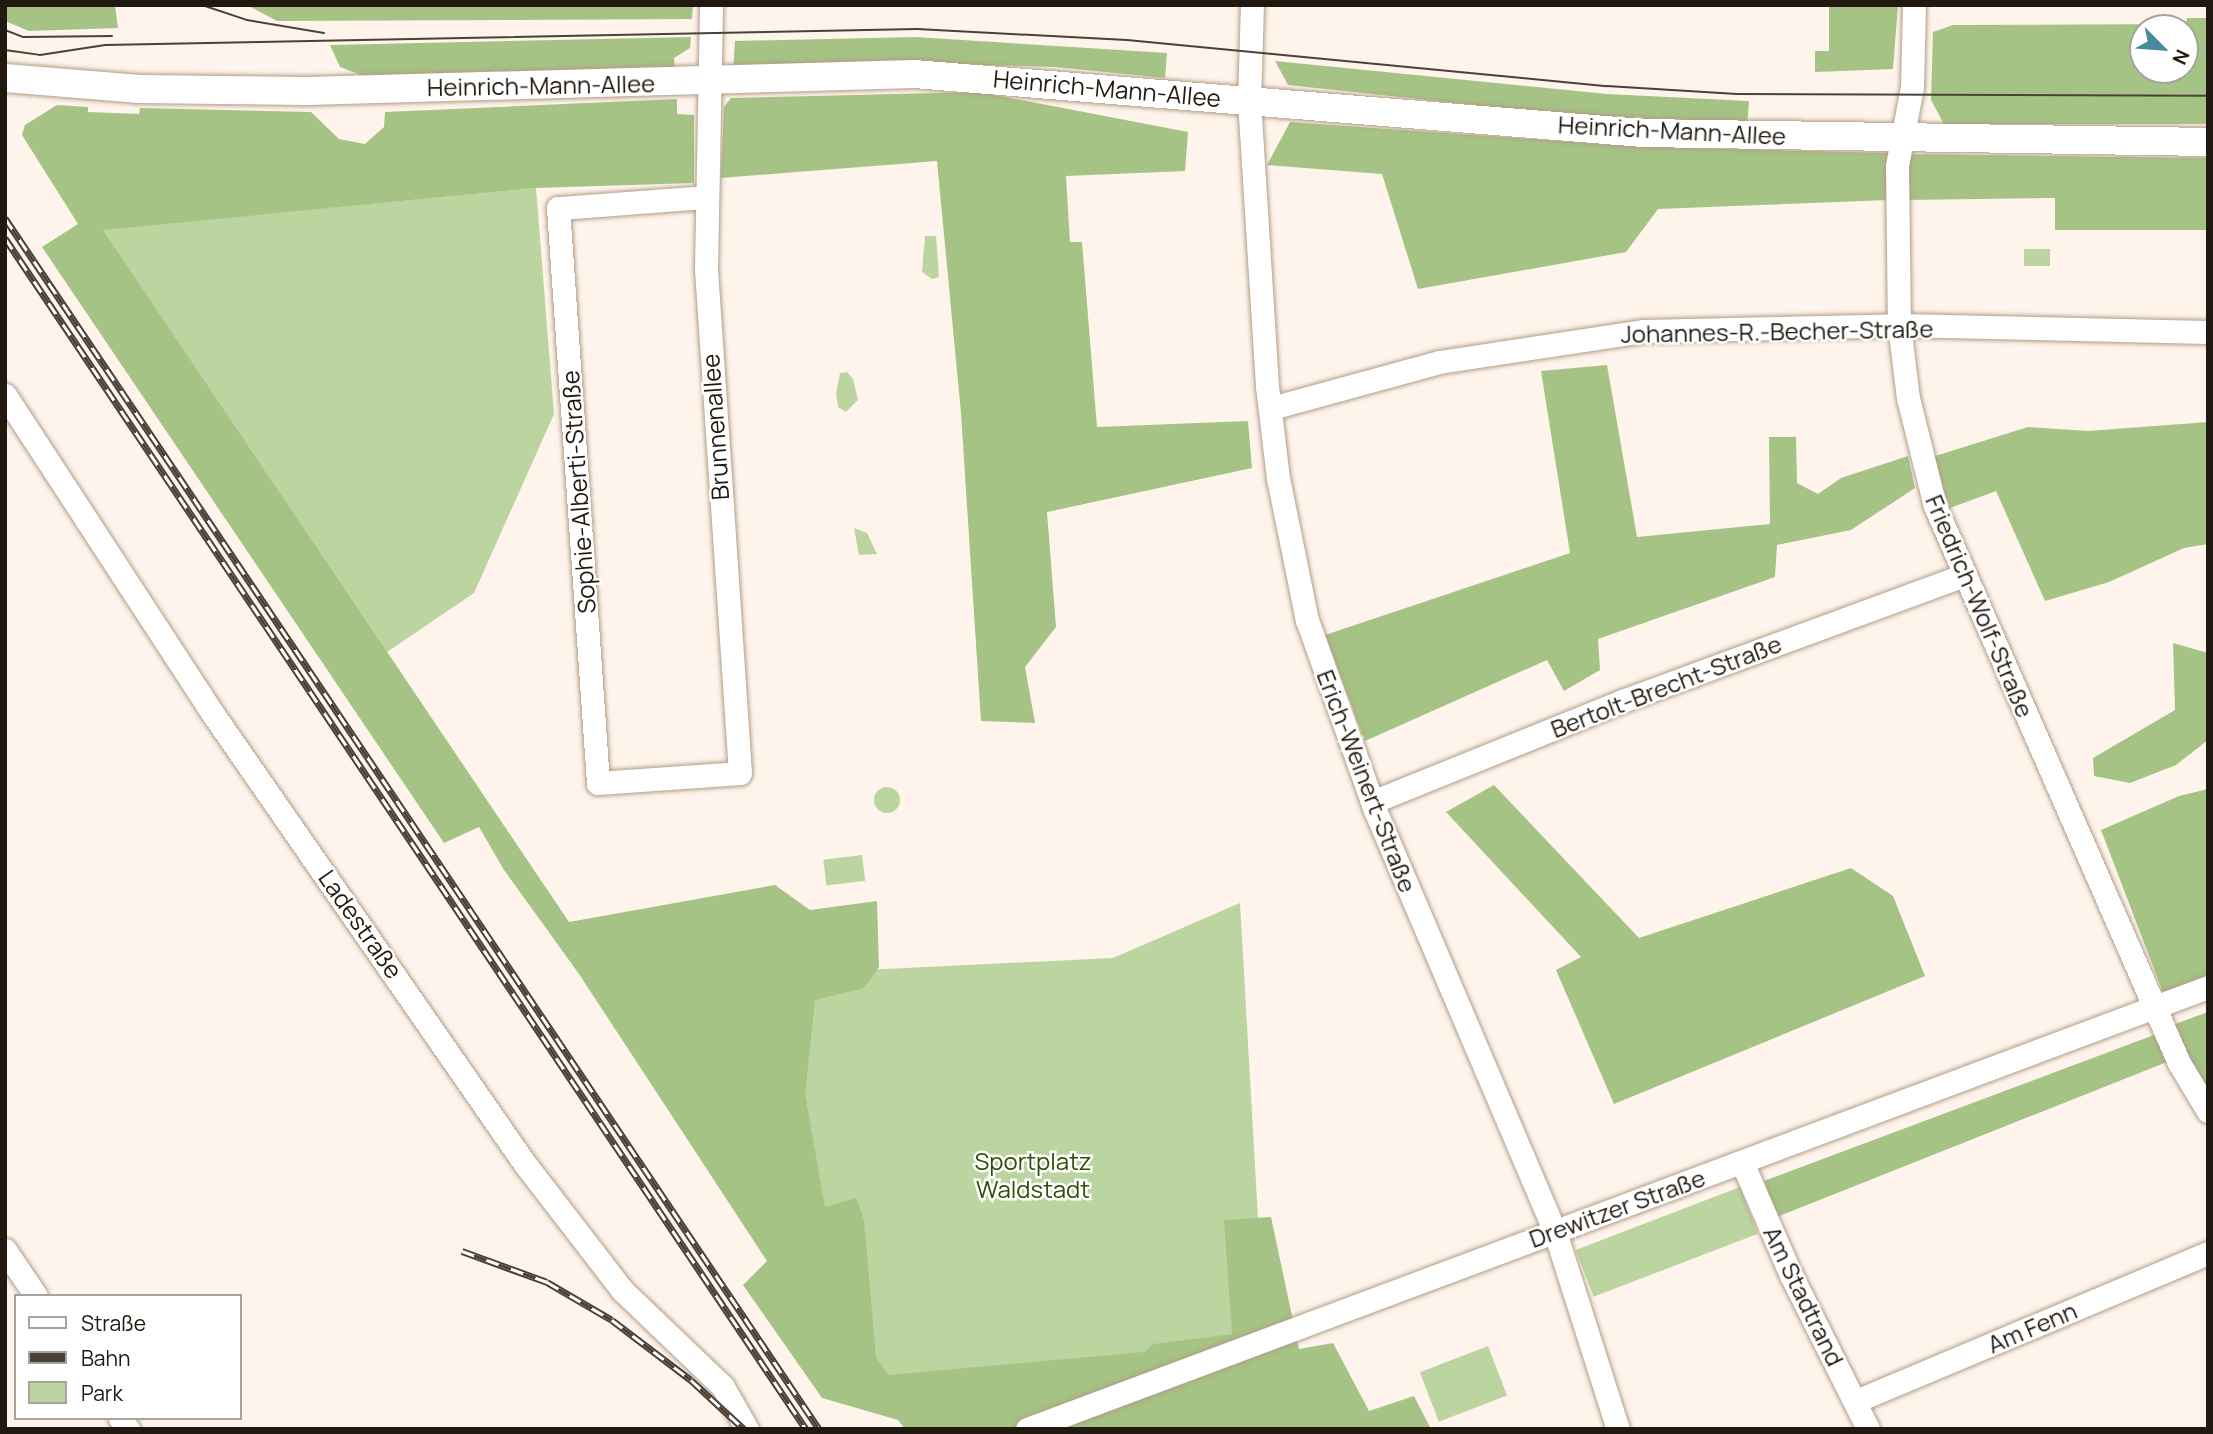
<!DOCTYPE html>
<meta charset="utf-8">
<style>
body{margin:0}
#map{position:relative;width:2213px;height:1434px;overflow:hidden;background:#fef4eb;font-family:Manrope,sans-serif}
div>[style]{position:absolute}
.green>*{inset:0;background:#bbd4a0;transform-origin:0 0}
.round{border-radius:50%}
.forest>*{inset:0;background:#a5c384}
.roads{filter:drop-shadow(0 0 2px #b29c86) drop-shadow(0 0 2px #b29c86)}
.minor>*{height:23px;margin:-11.5px;padding:0 11.5px;transform-origin:11.5px;border-radius:11.5px;background:#fff}
.major>*{height:28px;margin:-14px;padding:0 14px;transform-origin:14px;border-radius:14px;background:#fff}
.tram>*{height:2px;margin:-1px;padding:0 1px;transform-origin:1px;border-radius:1px;background:#4a4139}
.rail>*{height:7px;margin-top:-3.5px;transform-origin:0;background:repeating-linear-gradient(90deg,#fff 0 13px,#4a4139 0 26px);box-sizing:border-box;border-block:2px solid #4a4139}
span{translate:-50% -50%;white-space:nowrap;text-align:center;line-height:1.15;-webkit-text-stroke:5px #fff;paint-order:stroke}
.street-label{font-size:24px;color:#211810}
.park-label{font-size:24px;color:#324b04}
.frame{position:absolute;inset:0;border:7px solid #211810;pointer-events:none}
.legend{position:absolute;left:14px;top:1294px;width:228px;height:126px;box-sizing:border-box;background:#fff;border:2px solid #a6a39f;margin:0;padding:9px 12px;list-style:none;font-size:21px;color:#211810}
.legend li{display:flex;align-items:center;gap:14px;height:35px}
.legend b{width:35px;border:2px solid #a6a39f}
.north{position:absolute;left:2129px;top:14px;width:70px;height:70px;box-sizing:border-box;background:#fff;border:2px solid #a6a39f;border-radius:50%;rotate:115deg;font-size:19px;font-weight:700;line-height:28px;text-align:center;color:#211810}
.north::after{content:'';display:block;margin:auto;width:24px;height:32px;background:#478a9a;clip-path:polygon(50% 0,100% 100%,50% 72%,0 100%)}
</style>
<div id="map">
<div class="green">
<div style="clip-path:polygon(536px 188px,554px 414px,474px 593px,387px 652px,102px 229px)"></div>
<div style="clip-path:polygon(925px 236px,936px 236px,939px 277px,932px 279px,922px 272px)"></div>
<div style="left:2024px;top:249px;width:26px;height:17px"></div>
<div style="clip-path:polygon(847px 372px,853px 379px,858px 400px,846px 412px,838px 407px,836px 394px,840px 373px)"></div>
<div style="clip-path:polygon(854px 528px,867px 533px,877px 554px,859px 555px)"></div>
<div class="round" style="left:874px;top:787px;width:26px;height:26px"></div>
<div style="left:862px;top:855px;width:26px;height:39px;rotate:83deg"></div>
<div style="clip-path:polygon(1240px 903px,1264px 1323px,1009px 1408px,875px 1373px,740px 976px,1113px 958px)"></div>
<div style="left:1740px;top:1187px;width:50px;height:176px;rotate:69deg"></div>
<div style="left:1488px;top:1346px;width:53px;height:73px;rotate:69deg"></div>
</div>
<div class="forest">
<div style="clip-path:polygon(5px 5px,115px 5px,118px 28px,29px 31px,5px 21px)"></div>
<div style="clip-path:polygon(247px 5px,693px 5px,692px 19px,277px 21px)"></div>
<div style="clip-path:polygon(1829px 5px,1898px 5px,1893px 69px,1815px 72px,1815px 51px,1829px 51px)"></div>
<div style="clip-path:polygon(evenodd,2187px 18px,2208px 18px,2208px 124px,1944px 124px,1931px 100px,1933px 32px,1953px 25px,2186px 24px,2187px 18px,2143px 28px,2185px 28px,2185px 70px,2143px 70px,2143px 28px)"></div>
<div style="clip-path:polygon(691px 37px,690px 48px,674px 58px,675px 71px,374px 80px,340px 67px,330px 45px)"></div>
<div style="clip-path:polygon(915px 37px,1167px 53px,1165px 78px,1055px 67px,923px 63px,733px 71px,735px 41px)"></div>
<div style="clip-path:polygon(1275px 61px,1607px 94px,1749px 101px,1747px 127px,1605px 119px,1288px 85px)"></div>
<div style="clip-path:polygon(979px 92px,1188px 132px,1185px 171px,1066px 176px,1070px 242px,1082px 242px,1097px 427px,1248px 421px,1252px 468px,1047px 512px,1056px 627px,1025px 667px,1035px 723px,981px 721px,961px 413px,937px 161px,721px 178px,724px 107px,731px 98px)"></div>
<div style="clip-path:polygon(677px 99px,677px 114px,694px 115px,694px 183px,536px 188px,103px 230px,569px 922px,775px 885px,810px 910px,877px 901px,879px 967px,864px 988px,815px 1000px,805px 1094px,825px 1207px,856px 1198px,864px 1220px,876px 1357px,888px 1375px,1144px 1352px,1154px 1344px,1232px 1334px,1224px 1220px,1271px 1217px,1299px 1349px,1333px 1343px,1369px 1411px,1414px 1396px,1431px 1429px,905px 1429px,898px 1420px,822px 1398px,743px 1285px,767px 1261px,579px 974px,504px 870px,479px 827px,444px 843px,42px 247px,78px 224px,22px 135px,25px 125px,57px 105px,88px 107px,88px 112px,139px 114px,140px 108px,311px 112px,339px 139px,365px 144px,384px 127px,385px 112px)"></div>
<div style="clip-path:polygon(1290px 122px,1644px 147px,1888px 153px,1889px 200px,1658px 209px,1626px 252px,1418px 289px,1382px 174px,1267px 165px)"></div>
<div style="clip-path:polygon(1904px 154px,2208px 158px,2208px 236px,2207px 230px,2055px 230px,2055px 198px,1903px 200px)"></div>
<div style="clip-path:polygon(1607px 365px,1637px 537px,1770px 524px,1769px 437px,1796px 437px,1797px 483px,1818px 494px,1841px 478px,1908px 456px,1915px 488px,1851px 530px,1777px 545px,1775px 577px,1598px 639px,1600px 670px,1564px 691px,1547px 660px,1365px 741px,1325px 635px,1570px 553px,1541px 371px)"></div>
<div style="clip-path:polygon(2208px 422px,2208px 544px,2184px 548px,2109px 582px,2045px 601px,1996px 491px,1950px 508px,1932px 457px,2028px 427px,2088px 431px)"></div>
<div style="clip-path:polygon(2173px 643px,2208px 653px,2208px 740px,2176px 765px,2130px 783px,2094px 776px,2093px 758px,2175px 710px)"></div>
<div style="clip-path:polygon(1494px 785px,1639px 938px,1851px 868px,1893px 896px,1925px 976px,1614px 1104px,1556px 970px,1581px 957px,1446px 812px)"></div>
<div style="clip-path:polygon(2208px 789px,2208px 977px,2164px 995px,2101px 830px,2179px 796px)"></div>
<div style="clip-path:polygon(2208px 1012px,2208px 1097px,2167px 1027px)"></div>
<div style="clip-path:polygon(2154px 1035px,2167px 1062px,1777px 1217px,1764px 1181px)"></div>
</div>
<div class="roads">
<div class="minor">
<div style="left:1252px;top:5px;width:95px;rotate:91.8deg"></div>
<div style="left:1249px;top:100px;width:287px;rotate:86.4deg"></div>
<div style="left:1267px;top:386px;width:93px;rotate:83.2deg"></div>
<div style="left:1278px;top:478px;width:145px;rotate:78.5deg"></div>
<div style="left:1307px;top:620px;width:202px;rotate:70.3deg"></div>
<div style="left:1375px;top:810px;width:459px;rotate:66.9deg"></div>
<div style="left:1555px;top:1232px;width:207px;rotate:72.3deg"></div>
<div style="left:1914px;top:5px;width:82px;rotate:91.4deg"></div>
<div style="left:1912px;top:87px;width:80px;rotate:100.8deg"></div>
<div style="left:1897px;top:166px;width:159px;rotate:89.3deg"></div>
<div style="left:1899px;top:325px;width:74px;rotate:83deg"></div>
<div style="left:1908px;top:398px;width:111px;rotate:76deg"></div>
<div style="left:1935px;top:506px;width:608px;rotate:66.34deg"></div>
<div style="left:2179px;top:1063px;width:56px;rotate:58.9deg"></div>
<div style="left:706px;top:197px;width:148px;rotate:175.7deg"></div>
<div style="left:558px;top:208px;width:576px;rotate:86.02deg"></div>
<div style="left:598px;top:783px;width:142px;rotate:-4deg"></div>
<div style="left:740px;top:773px;width:505px;rotate:-93.86deg"></div>
<div style="left:706px;top:269px;width:264px;rotate:-88.9deg"></div>
<div style="left:5px;top:395px;width:381px;rotate:56.9deg"></div>
<div style="left:213px;top:714px;width:548px;rotate:55.27deg"></div>
<div style="left:525px;top:1164px;width:159px;rotate:52.4deg"></div>
<div style="left:622px;top:1290px;width:140px;rotate:43.8deg"></div>
<div style="left:723px;top:1387px;width:48px;rotate:60.3deg"></div>
<div style="left:1271px;top:408px;width:174px;rotate:-15.3deg"></div>
<div style="left:1439px;top:362px;width:206px;rotate:-8.6deg"></div>
<div style="left:1643px;top:331px;width:256px;rotate:-1.3deg"></div>
<div style="left:1899px;top:325px;width:309px;rotate:1.3deg"></div>
<div style="left:1372px;top:802px;width:270px;rotate:-22deg"></div>
<div style="left:1622px;top:701px;width:362px;rotate:-20.2deg"></div>
<div style="left:1742px;top:1162px;width:123px;rotate:66.6deg"></div>
<div style="left:1791px;top:1275px;width:172px;rotate:63.4deg"></div>
<div style="left:5px;top:1250px;width:55px;rotate:56deg"></div>
<div style="left:1856px;top:1401px;width:382px;rotate:-22.8deg"></div>
<div style="left:120px;top:1418px;width:14px;rotate:54deg"></div>
<div style="left:1027px;top:1429px;width:1261px;rotate:-20.52deg"></div>
</div>
<div class="major">
<div style="left:5px;top:78px;width:135px;rotate:4.7deg"></div>
<div style="left:140px;top:89px;width:167px;rotate:0.7deg"></div>
<div style="left:307px;top:91px;width:607px;rotate:-1.6deg"></div>
<div style="left:914px;top:74px;width:731px;rotate:4.63deg"></div>
<div style="left:1643px;top:133px;width:565px;rotate:0.91deg"></div>
</div>
</div>
<div class="tram">
<div style="left:202px;top:5px;width:47px;rotate:18.4deg"></div>
<div style="left:247px;top:20px;width:78px;rotate:9.6deg"></div>
<div style="left:5px;top:30px;width:19px;rotate:21deg"></div>
<div style="left:23px;top:37px;width:89px;rotate:-0.6deg"></div>
<div style="left:5px;top:50px;width:35px;rotate:8deg"></div>
<div style="left:40px;top:55px;width:66px;rotate:-8.7deg"></div>
<div style="left:105px;top:45px;width:812px;rotate:-1.13deg"></div>
<div style="left:917px;top:29px;width:210px;rotate:3deg"></div>
<div style="left:1127px;top:40px;width:482px;rotate:5.5deg"></div>
<div style="left:1607px;top:86px;width:130px;rotate:3.5deg"></div>
<div style="left:1737px;top:94px;width:471px;rotate:0.2deg"></div>
</div>
<div class="rail">
<div style="left:5px;top:218px;width:1459px;rotate:56.09deg"></div>
<div style="left:5px;top:238px;width:1435px;rotate:56.08deg"></div>
<div style="left:462px;top:1251px;width:90px;rotate:20deg"></div>
<div style="left:547px;top:1282px;width:75px;rotate:30.3deg"></div>
<div style="left:612px;top:1320px;width:99px;rotate:37.2deg"></div>
<div style="left:691px;top:1380px;width:72px;rotate:42.8deg"></div>
</div>
<div class="street-label">
<span style="left:541px;top:85px;rotate:-1deg">Heinrich-Mann-Allee</span>
<span style="left:1107px;top:88px;rotate:5deg">Heinrich-Mann-Allee</span>
<span style="left:1672px;top:130px;rotate:3deg">Heinrich-Mann-Allee</span>
<span style="left:1777px;top:331px;rotate:-1deg">Johannes-R.-Becher-Straße</span>
<span style="left:715px;top:427px;rotate:-94deg">Brunnenallee</span>
<span style="left:578px;top:492px;rotate:-94deg">Sophie-Alberti-Straße</span>
<span style="left:1980px;top:606px;rotate:67deg">Friedrich-Wolf-Straße</span>
<span style="left:1666px;top:686px;rotate:-21deg">Bertolt-Brecht-Straße</span>
<span style="left:1367px;top:781px;rotate:69deg">Erich-Weinert-Straße</span>
<span style="left:361px;top:924px;rotate:55deg">Ladestraße</span>
<span style="left:1617px;top:1208px;rotate:-20deg">Drewitzer Straße</span>
<span style="left:1804px;top:1296px;rotate:64deg">Am Stadtrand</span>
<span style="left:2032px;top:1327px;rotate:-23deg">Am Fenn</span>
</div>
<div class="park-label">
<span style="left:1033px;top:1175px">Sportplatz<br>Waldstadt</span>
</div>
<div class="frame"></div>
<ul class="legend">
<li><b style="height:9px;background:#fff"></b>Straße</li>
<li><b style="height:9px;background:#4a4139"></b>Bahn</li>
<li><b style="height:19px;background:#bbd4a0"></b>Park</li>
</ul>
<div class="north">N</div>
</div>
